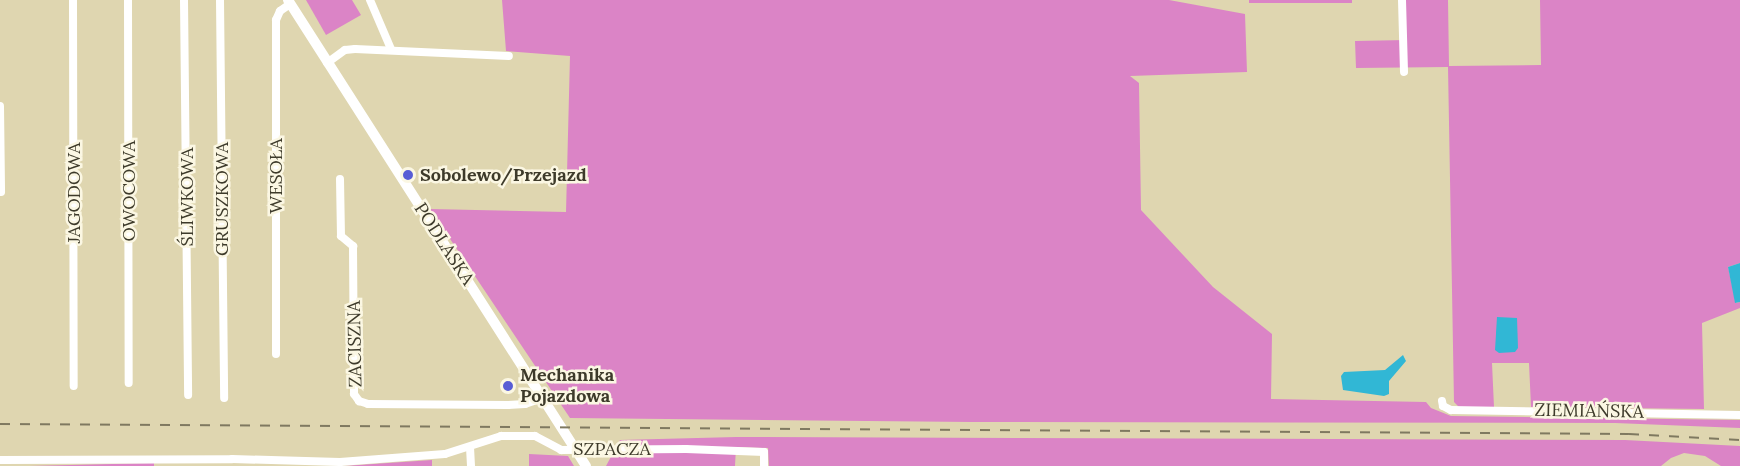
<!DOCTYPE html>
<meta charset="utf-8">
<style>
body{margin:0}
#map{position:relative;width:1740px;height:466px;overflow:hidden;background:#dfd6b0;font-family:Lora,serif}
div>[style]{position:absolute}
.green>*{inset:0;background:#db84c6;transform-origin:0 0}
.water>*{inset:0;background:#31b7d5}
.street>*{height:8px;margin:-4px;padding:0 4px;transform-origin:4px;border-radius:4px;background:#fff}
.secondary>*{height:10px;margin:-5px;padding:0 5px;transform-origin:5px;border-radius:5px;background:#fff}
.rail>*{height:2px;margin-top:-1px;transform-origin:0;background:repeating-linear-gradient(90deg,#7f7960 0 10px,transparent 0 20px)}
.dots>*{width:16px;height:16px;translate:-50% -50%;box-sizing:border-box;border:3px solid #fbf7e3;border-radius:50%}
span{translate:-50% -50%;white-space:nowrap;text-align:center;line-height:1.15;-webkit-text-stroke:5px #fbf7e3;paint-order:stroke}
.poi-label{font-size:18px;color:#3d3a2a;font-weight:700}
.left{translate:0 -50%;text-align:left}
.street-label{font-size:18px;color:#3d3a2a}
</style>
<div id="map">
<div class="green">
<div style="clip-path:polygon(306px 0,352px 0,361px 15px,326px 35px)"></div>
<div style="clip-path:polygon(502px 0,1169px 0,1245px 14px,1247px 72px,1130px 76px,1139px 83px,1141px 210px,1213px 287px,1272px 334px,1271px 399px,1426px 402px,1431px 408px,1451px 416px,1740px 420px,1740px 428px,1615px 423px,972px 422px,570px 418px,430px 209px,566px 212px,570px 56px,506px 51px)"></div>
<div style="left:1249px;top:0;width:103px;height:3px"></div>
<div style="clip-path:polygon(1405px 0,1448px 0,1449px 66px,1541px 65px,1540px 0,1740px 0,1740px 263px,1728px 267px,1736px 303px,1740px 302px,1740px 308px,1702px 323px,1704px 409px,1531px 407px,1529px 363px,1492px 363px,1494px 407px,1459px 407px,1454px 402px,1448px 67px,1356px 68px,1355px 41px,1406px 40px)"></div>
<div style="clip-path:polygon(736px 437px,1625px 440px,1740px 446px,1740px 466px,1721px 466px,1705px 456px,1684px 453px,1671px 458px,1661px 466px,769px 466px,768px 448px,736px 447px,735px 466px,606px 466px,620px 440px)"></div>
<div style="clip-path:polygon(529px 454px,568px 456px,574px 466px,529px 466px)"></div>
<div style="clip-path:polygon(432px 460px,432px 466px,344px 466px)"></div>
<div style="clip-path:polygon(154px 463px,154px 466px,29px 466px)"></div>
</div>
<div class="water">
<div style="clip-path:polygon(1740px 263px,1740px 302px,1735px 303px,1728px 267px)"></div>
<div style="clip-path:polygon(1497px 317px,1517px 318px,1518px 348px,1515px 352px,1499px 353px,1495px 350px)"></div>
<div style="clip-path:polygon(1403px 355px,1406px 361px,1389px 381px,1389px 394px,1384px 396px,1343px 390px,1341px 376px,1344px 372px,1385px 370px)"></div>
</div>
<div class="street">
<div style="left:73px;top:0;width:386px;rotate:89.9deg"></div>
<div style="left:128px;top:0;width:383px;rotate:89.9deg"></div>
<div style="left:184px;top:0;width:395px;rotate:89.4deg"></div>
<div style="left:220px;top:0;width:398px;rotate:89.4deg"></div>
<div style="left:370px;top:0;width:53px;rotate:66.8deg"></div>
<div style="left:1402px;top:0;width:72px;rotate:88.4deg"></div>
<div style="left:327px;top:63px;width:22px;rotate:-36deg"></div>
<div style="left:345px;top:50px;width:10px;rotate:-6deg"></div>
<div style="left:355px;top:49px;width:154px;rotate:2.6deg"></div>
<div style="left:0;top:106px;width:86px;rotate:89.3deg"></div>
<div style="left:340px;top:179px;width:57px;rotate:89deg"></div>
<div style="left:341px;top:236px;width:16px;rotate:40deg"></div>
<div style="left:353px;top:246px;width:148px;rotate:89.6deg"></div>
<div style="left:354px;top:394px;width:9px;rotate:54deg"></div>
<div style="left:359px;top:401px;width:9px;rotate:18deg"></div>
<div style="left:368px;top:404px;width:140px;rotate:0.4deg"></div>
<div style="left:508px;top:405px;width:17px;rotate:-3deg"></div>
<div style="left:525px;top:404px;width:18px;rotate:-19deg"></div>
<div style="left:276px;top:354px;width:334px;rotate:-90deg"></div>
<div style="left:276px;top:20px;width:10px;rotate:-66deg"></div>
<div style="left:280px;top:11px;width:12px;rotate:-35deg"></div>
<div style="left:1442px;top:401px;width:5px;rotate:79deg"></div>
<div style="left:1443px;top:406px;width:9px;rotate:27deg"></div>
<div style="left:1451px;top:410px;width:289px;rotate:1deg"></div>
<div style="left:470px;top:447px;width:19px;rotate:87deg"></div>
<div style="left:0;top:460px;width:232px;rotate:-0.2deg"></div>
<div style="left:232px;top:459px;width:108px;rotate:1.6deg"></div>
<div style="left:340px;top:462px;width:105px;rotate:-4.4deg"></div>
<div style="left:445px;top:454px;width:59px;rotate:-17.8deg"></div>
<div style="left:501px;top:436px;width:34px"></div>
<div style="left:535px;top:436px;width:30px;rotate:28deg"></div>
<div style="left:561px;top:450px;width:125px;rotate:-0.5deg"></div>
<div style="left:686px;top:449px;width:78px;rotate:2.2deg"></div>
<div style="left:764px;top:452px;width:14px;rotate:90deg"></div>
</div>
<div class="secondary">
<div style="left:288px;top:0;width:553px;rotate:57.4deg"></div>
</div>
<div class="rail">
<div style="left:0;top:424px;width:1629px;rotate:0.35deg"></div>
<div style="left:1629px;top:434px;width:111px;rotate:3.1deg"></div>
</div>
<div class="dots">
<div style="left:408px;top:175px;background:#585dd5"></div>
<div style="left:508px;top:386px;background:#585dd5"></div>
</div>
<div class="poi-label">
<span class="left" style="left:420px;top:175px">Sobolewo/Przejazd</span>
<span class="left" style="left:520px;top:386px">Mechanika<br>Pojazdowa</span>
</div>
<div class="street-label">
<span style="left:276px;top:176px;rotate:-90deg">WESOŁA</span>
<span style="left:129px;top:191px;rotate:-90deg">OWOCOWA</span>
<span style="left:74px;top:193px;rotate:-90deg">JAGODOWA</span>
<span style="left:187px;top:197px;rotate:-90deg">ŚLIWKOWA</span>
<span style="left:222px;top:199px;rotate:-90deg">GRUSZKOWA</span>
<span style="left:444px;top:244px;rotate:57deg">PODLASKA</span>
<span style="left:355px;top:344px;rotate:-91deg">ZACISZNA</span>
<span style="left:1589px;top:411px;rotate:1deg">ZIEMIAŃSKA</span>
<span style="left:612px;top:449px">SZPACZA</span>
</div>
</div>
